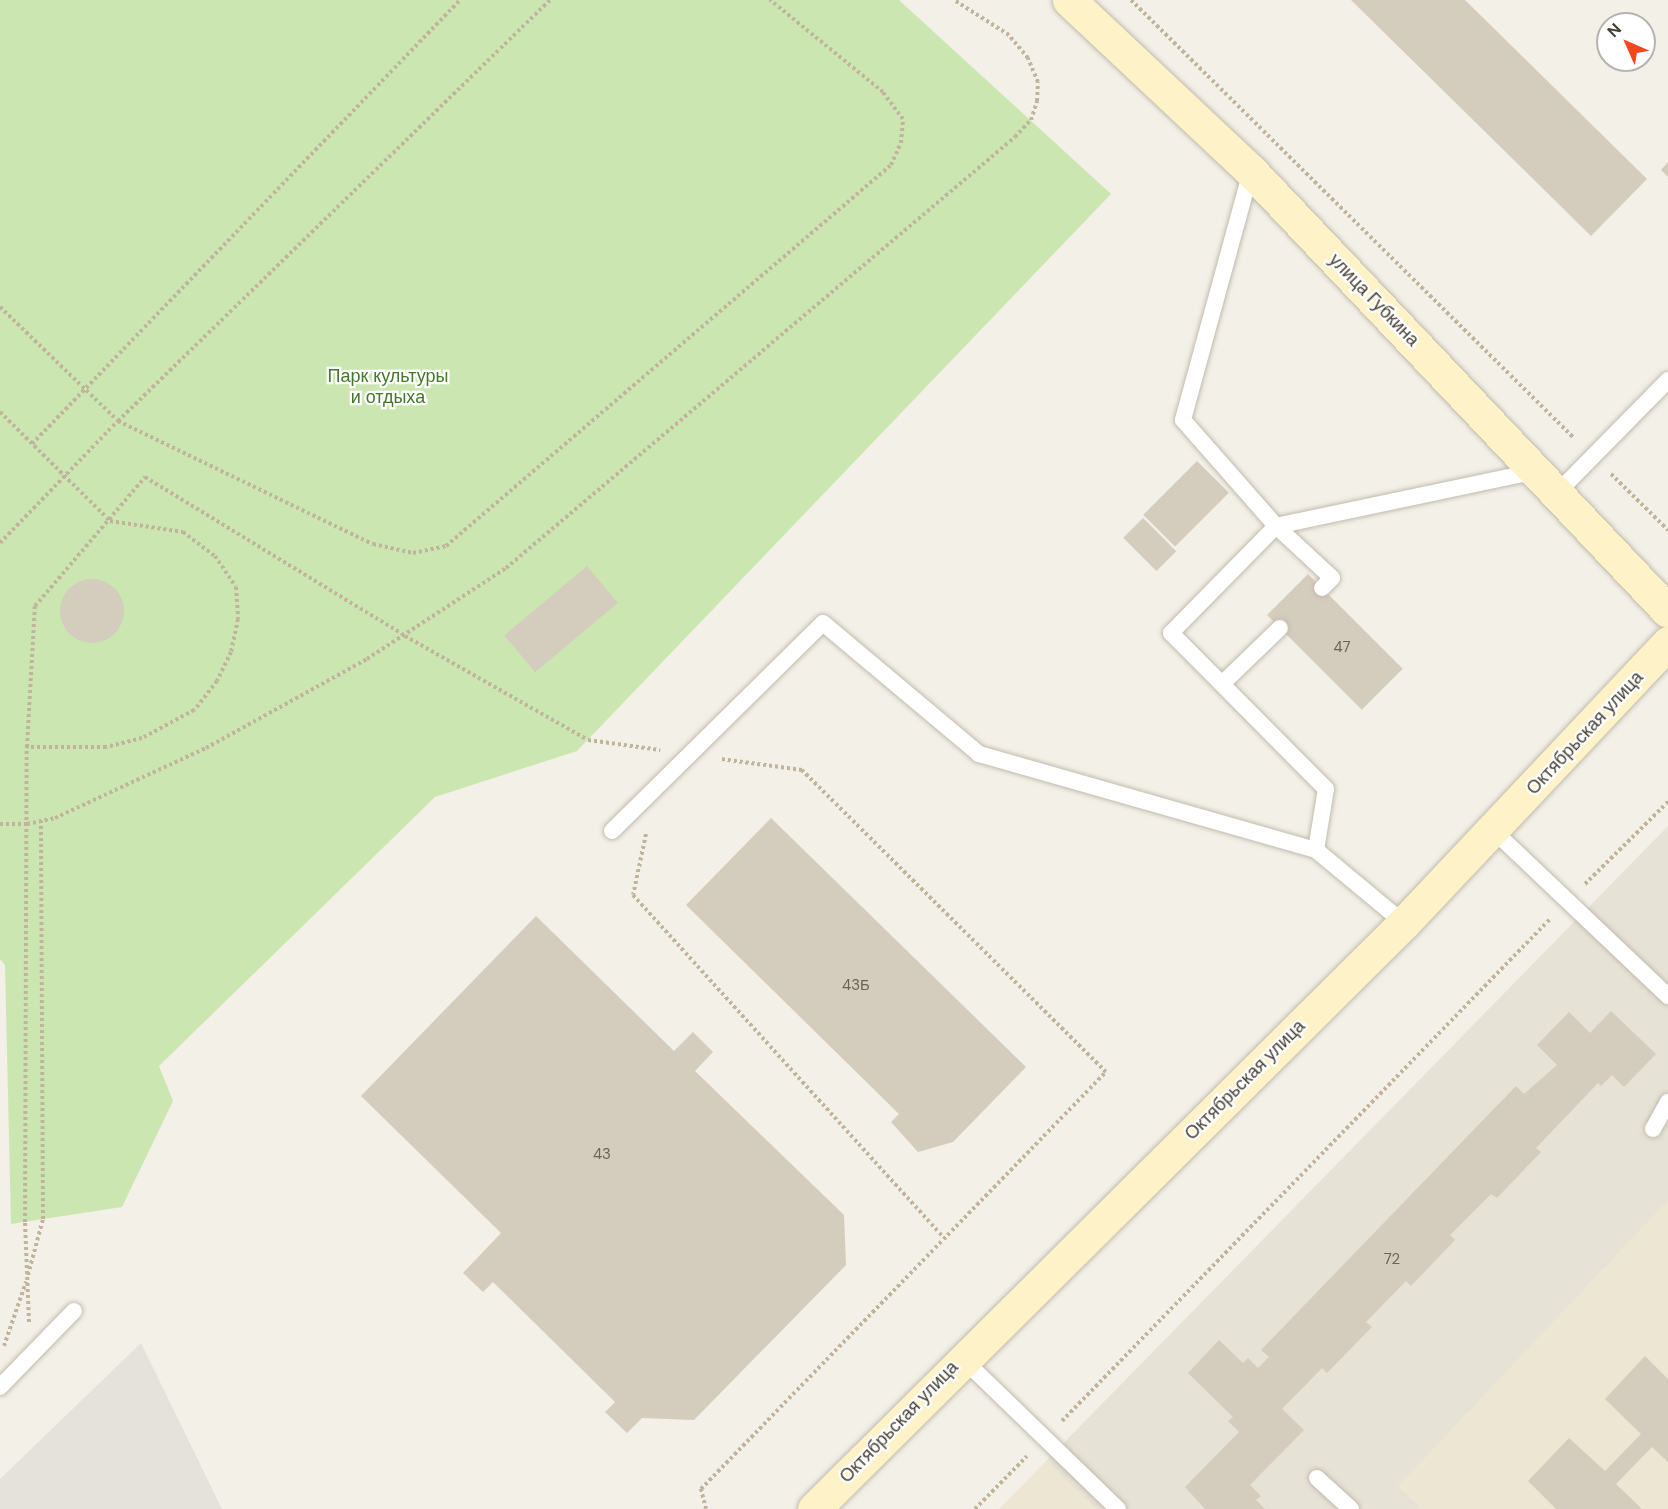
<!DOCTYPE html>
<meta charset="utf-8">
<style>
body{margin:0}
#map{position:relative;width:1668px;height:1509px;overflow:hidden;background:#f3f0e7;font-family:"DM Sans",sans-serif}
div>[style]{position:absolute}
.residential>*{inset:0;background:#e7e2d6}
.industrial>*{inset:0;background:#e5e2dc}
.education>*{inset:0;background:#ece6d2}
.green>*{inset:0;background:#cce6b1}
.building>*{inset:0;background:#d4ccbd;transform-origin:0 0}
.round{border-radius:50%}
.path>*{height:4px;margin-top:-2px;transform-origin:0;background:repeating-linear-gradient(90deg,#c0b59c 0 3px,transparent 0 6px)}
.roads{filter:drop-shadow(0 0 2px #c1bbad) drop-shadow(0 0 2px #c1bbad)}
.lane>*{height:16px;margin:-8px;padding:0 8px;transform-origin:8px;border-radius:8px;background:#fff}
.secondary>*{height:33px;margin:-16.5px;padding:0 16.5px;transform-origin:16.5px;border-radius:16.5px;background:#fdf2c8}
span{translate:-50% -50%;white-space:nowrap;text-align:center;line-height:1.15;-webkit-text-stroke:4.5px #fff;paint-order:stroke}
.number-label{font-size:15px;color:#6a6458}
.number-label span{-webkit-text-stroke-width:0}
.street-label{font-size:18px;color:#464136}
.park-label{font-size:18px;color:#44762b}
.north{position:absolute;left:1596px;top:12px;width:60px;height:60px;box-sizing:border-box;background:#fff;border:2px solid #b5b3af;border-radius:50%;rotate:315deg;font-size:16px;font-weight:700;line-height:24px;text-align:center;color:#464136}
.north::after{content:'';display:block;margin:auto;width:21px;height:27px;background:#f3481f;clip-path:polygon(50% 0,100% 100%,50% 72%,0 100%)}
</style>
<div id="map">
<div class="residential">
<div style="clip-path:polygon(1668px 826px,1668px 1509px,1096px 1509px,1046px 1461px)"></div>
</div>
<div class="industrial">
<div style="clip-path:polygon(141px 1343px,222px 1509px,0 1509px,0 1479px)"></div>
</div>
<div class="education">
<div style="clip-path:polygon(1668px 1200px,1668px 1509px,1422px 1509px,1398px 1486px)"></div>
<div style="clip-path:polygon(1046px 1461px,1096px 1509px,999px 1509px)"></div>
</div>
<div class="green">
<div style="clip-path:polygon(0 0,899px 0,1111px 194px,577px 751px,435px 797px,159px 1066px,173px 1101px,122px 1207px,11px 1224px,5px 965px,0 959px)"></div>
</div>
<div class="building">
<div style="clip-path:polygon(1351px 0,1465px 0,1647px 179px,1591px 236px)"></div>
<div style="clip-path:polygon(1668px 162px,1668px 177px,1661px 170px)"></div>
<div style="left:1197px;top:461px;width:45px;height:76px;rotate:45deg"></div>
<div style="left:1143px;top:518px;width:47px;height:28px;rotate:45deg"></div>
<div style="left:587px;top:566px;width:48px;height:108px;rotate:50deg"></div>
<div style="left:1308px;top:574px;width:134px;height:58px;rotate:45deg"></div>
<div class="round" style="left:60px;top:579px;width:64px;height:64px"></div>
<div style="clip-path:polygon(771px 818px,1026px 1067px,953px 1142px,918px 1152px,891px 1122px,899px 1114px,686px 905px)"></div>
<div style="clip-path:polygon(536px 916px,674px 1051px,693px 1032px,713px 1052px,695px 1071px,844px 1215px,846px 1265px,694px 1420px,642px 1418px,627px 1433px,605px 1412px,615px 1402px,493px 1282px,483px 1292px,463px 1273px,501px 1233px,361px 1096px)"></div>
<div style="clip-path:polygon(1611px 1011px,1656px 1054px,1624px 1087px,1612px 1075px,1601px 1086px,1598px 1083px,1536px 1148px,1541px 1152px,1497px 1198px,1491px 1194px,1450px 1235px,1455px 1240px,1411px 1286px,1406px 1281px,1366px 1322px,1372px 1327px,1327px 1373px,1322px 1368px,1282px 1409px,1304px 1430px,1250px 1485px,1261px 1496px,1256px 1500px,1265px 1509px,1205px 1509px,1185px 1487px,1239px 1432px,1228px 1421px,1233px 1417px,1188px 1373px,1219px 1340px,1243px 1363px,1248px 1358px,1258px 1368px,1269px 1357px,1261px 1350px,1516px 1086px,1524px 1094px,1557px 1065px,1537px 1045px,1569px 1012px,1590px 1033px)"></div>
<div style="clip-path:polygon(1645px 1356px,1668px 1379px,1668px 1462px,1652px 1447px,1616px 1484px,1642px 1509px,1556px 1509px,1528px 1481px,1569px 1438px,1605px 1471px,1641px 1434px,1605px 1399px)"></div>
</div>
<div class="path">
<div style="left:1131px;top:0;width:624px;rotate:44.68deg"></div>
<div style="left:0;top:307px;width:164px;rotate:44deg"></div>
<div style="left:118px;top:421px;width:603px;rotate:-44.26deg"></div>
<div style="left:0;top:412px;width:155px;rotate:44.7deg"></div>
<div style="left:110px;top:521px;width:74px;rotate:8.6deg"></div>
<div style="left:183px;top:532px;width:40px;rotate:37deg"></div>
<div style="left:215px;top:556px;width:37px;rotate:56deg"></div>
<div style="left:236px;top:587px;width:32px;rotate:86deg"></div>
<div style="left:238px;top:619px;width:34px;rotate:102deg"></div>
<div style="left:231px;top:652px;width:32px;rotate:116deg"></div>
<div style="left:217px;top:681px;width:37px;rotate:128deg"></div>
<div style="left:194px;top:710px;width:59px;rotate:151.7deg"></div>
<div style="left:142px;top:738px;width:37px;rotate:166deg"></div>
<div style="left:106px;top:747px;width:79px;rotate:180deg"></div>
<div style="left:32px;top:444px;width:617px;rotate:-46.05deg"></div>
<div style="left:1611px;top:474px;width:80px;rotate:44.5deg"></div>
<div style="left:0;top:543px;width:170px;rotate:-46deg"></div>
<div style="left:118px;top:421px;width:283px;rotate:25.8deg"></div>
<div style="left:373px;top:544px;width:41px;rotate:12.7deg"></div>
<div style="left:413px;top:553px;width:34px;rotate:-12deg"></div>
<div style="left:446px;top:546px;width:586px;rotate:-40.57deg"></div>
<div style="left:891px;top:165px;width:24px;rotate:-66deg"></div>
<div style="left:901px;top:143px;width:24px;rotate:-85deg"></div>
<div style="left:903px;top:119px;width:34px;rotate:-127deg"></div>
<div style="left:883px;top:92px;width:146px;rotate:-140.8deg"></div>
<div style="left:0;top:824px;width:27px"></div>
<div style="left:27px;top:824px;width:29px;rotate:-12deg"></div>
<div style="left:55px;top:818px;width:166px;rotate:-24.9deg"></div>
<div style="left:206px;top:748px;width:184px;rotate:-28.9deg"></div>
<div style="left:367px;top:659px;width:166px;rotate:-33.2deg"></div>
<div style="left:506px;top:568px;width:667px;rotate:-40.26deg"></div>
<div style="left:1015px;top:137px;width:23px;rotate:-47deg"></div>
<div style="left:1031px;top:120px;width:20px;rotate:-72deg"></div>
<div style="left:1037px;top:101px;width:19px;rotate:-87deg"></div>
<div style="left:1038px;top:82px;width:26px;rotate:-113deg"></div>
<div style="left:1028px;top:58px;width:30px;rotate:-130deg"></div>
<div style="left:1009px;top:35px;width:65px;rotate:-147.5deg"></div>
<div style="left:646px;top:834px;width:62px;rotate:102deg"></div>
<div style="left:633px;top:895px;width:462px;rotate:47.8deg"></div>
<div style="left:1585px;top:884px;width:117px;rotate:-44.7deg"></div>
<div style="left:28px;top:1275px;width:58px;rotate:-75deg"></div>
<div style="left:43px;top:1219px;width:398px;rotate:-90.3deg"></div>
<div style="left:29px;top:1322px;width:100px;rotate:-92.3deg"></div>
<div style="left:25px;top:1222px;width:475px;rotate:-89.8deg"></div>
<div style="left:27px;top:747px;width:141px;rotate:-86.8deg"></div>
<div style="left:35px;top:606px;width:170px;rotate:-49.5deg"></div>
<div style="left:145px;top:477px;width:305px;rotate:31.4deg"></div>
<div style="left:405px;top:636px;width:210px;rotate:29.6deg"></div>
<div style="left:588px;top:740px;width:73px;rotate:7.9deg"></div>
<div style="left:4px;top:1346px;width:68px;rotate:-71deg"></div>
<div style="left:1062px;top:1421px;width:700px;rotate:-45.81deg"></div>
<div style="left:706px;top:1509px;width:21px;rotate:-104deg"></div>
<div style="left:701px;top:1489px;width:581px;rotate:-45.84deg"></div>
<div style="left:1106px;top:1072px;width:429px;rotate:-135.2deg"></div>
<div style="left:802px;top:770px;width:82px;rotate:-172.3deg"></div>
<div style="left:975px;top:1509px;width:74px;rotate:-45.5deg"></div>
</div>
<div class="roads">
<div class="lane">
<div style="left:1251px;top:171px;width:258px;rotate:105.3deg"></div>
<div style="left:1183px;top:420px;width:141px;rotate:48.7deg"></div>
<div style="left:1276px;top:526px;width:266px;rotate:-11.9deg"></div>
<div style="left:1558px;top:492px;width:157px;rotate:-45.5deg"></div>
<div style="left:1223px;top:683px;width:79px;rotate:-44deg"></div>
<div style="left:612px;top:831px;width:296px;rotate:-44.6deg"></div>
<div style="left:823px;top:623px;width:204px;rotate:40deg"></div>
<div style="left:979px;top:754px;width:350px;rotate:15.9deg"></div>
<div style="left:1316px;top:850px;width:114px;rotate:39.7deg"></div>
<div style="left:1494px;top:831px;width:240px;rotate:43.5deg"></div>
<div style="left:1316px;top:850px;width:62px;rotate:-80.7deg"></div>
<div style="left:1326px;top:789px;width:220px;rotate:-134.8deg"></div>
<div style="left:1171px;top:633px;width:150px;rotate:-45.5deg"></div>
<div style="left:1276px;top:526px;width:76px;rotate:42.9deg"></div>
<div style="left:1332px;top:578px;width:14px;rotate:135deg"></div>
<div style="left:1653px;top:1129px;width:31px;rotate:-61deg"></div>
<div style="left:962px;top:1358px;width:217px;rotate:44.1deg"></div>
<div style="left:0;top:1387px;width:106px;rotate:-45.8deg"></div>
<div style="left:1317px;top:1478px;width:46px;rotate:42.4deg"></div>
</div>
<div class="secondary">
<div style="left:1069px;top:0;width:250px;rotate:43.2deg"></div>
<div style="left:1251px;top:171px;width:606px;rotate:46.54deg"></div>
<div style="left:814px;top:1509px;width:832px;rotate:-44.81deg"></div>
<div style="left:1404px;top:923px;width:385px;rotate:-46.7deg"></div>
</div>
</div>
<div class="number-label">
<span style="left:1342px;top:648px">47</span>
<span style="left:856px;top:986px">43Б</span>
<span style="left:602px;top:1155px">43</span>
<span style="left:1392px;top:1260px">72</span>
</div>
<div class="street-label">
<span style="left:1374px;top:300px;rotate:46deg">улица Губкина</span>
<span style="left:1585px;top:733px;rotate:-47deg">Октябрьская улица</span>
<span style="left:1245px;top:1080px;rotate:-45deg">Октябрьская улица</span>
<span style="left:899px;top:1422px;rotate:-46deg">Октябрьская улица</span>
</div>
<div class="park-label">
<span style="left:388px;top:387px">Парк культуры<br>и отдыха</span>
</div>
<div class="north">N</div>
</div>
